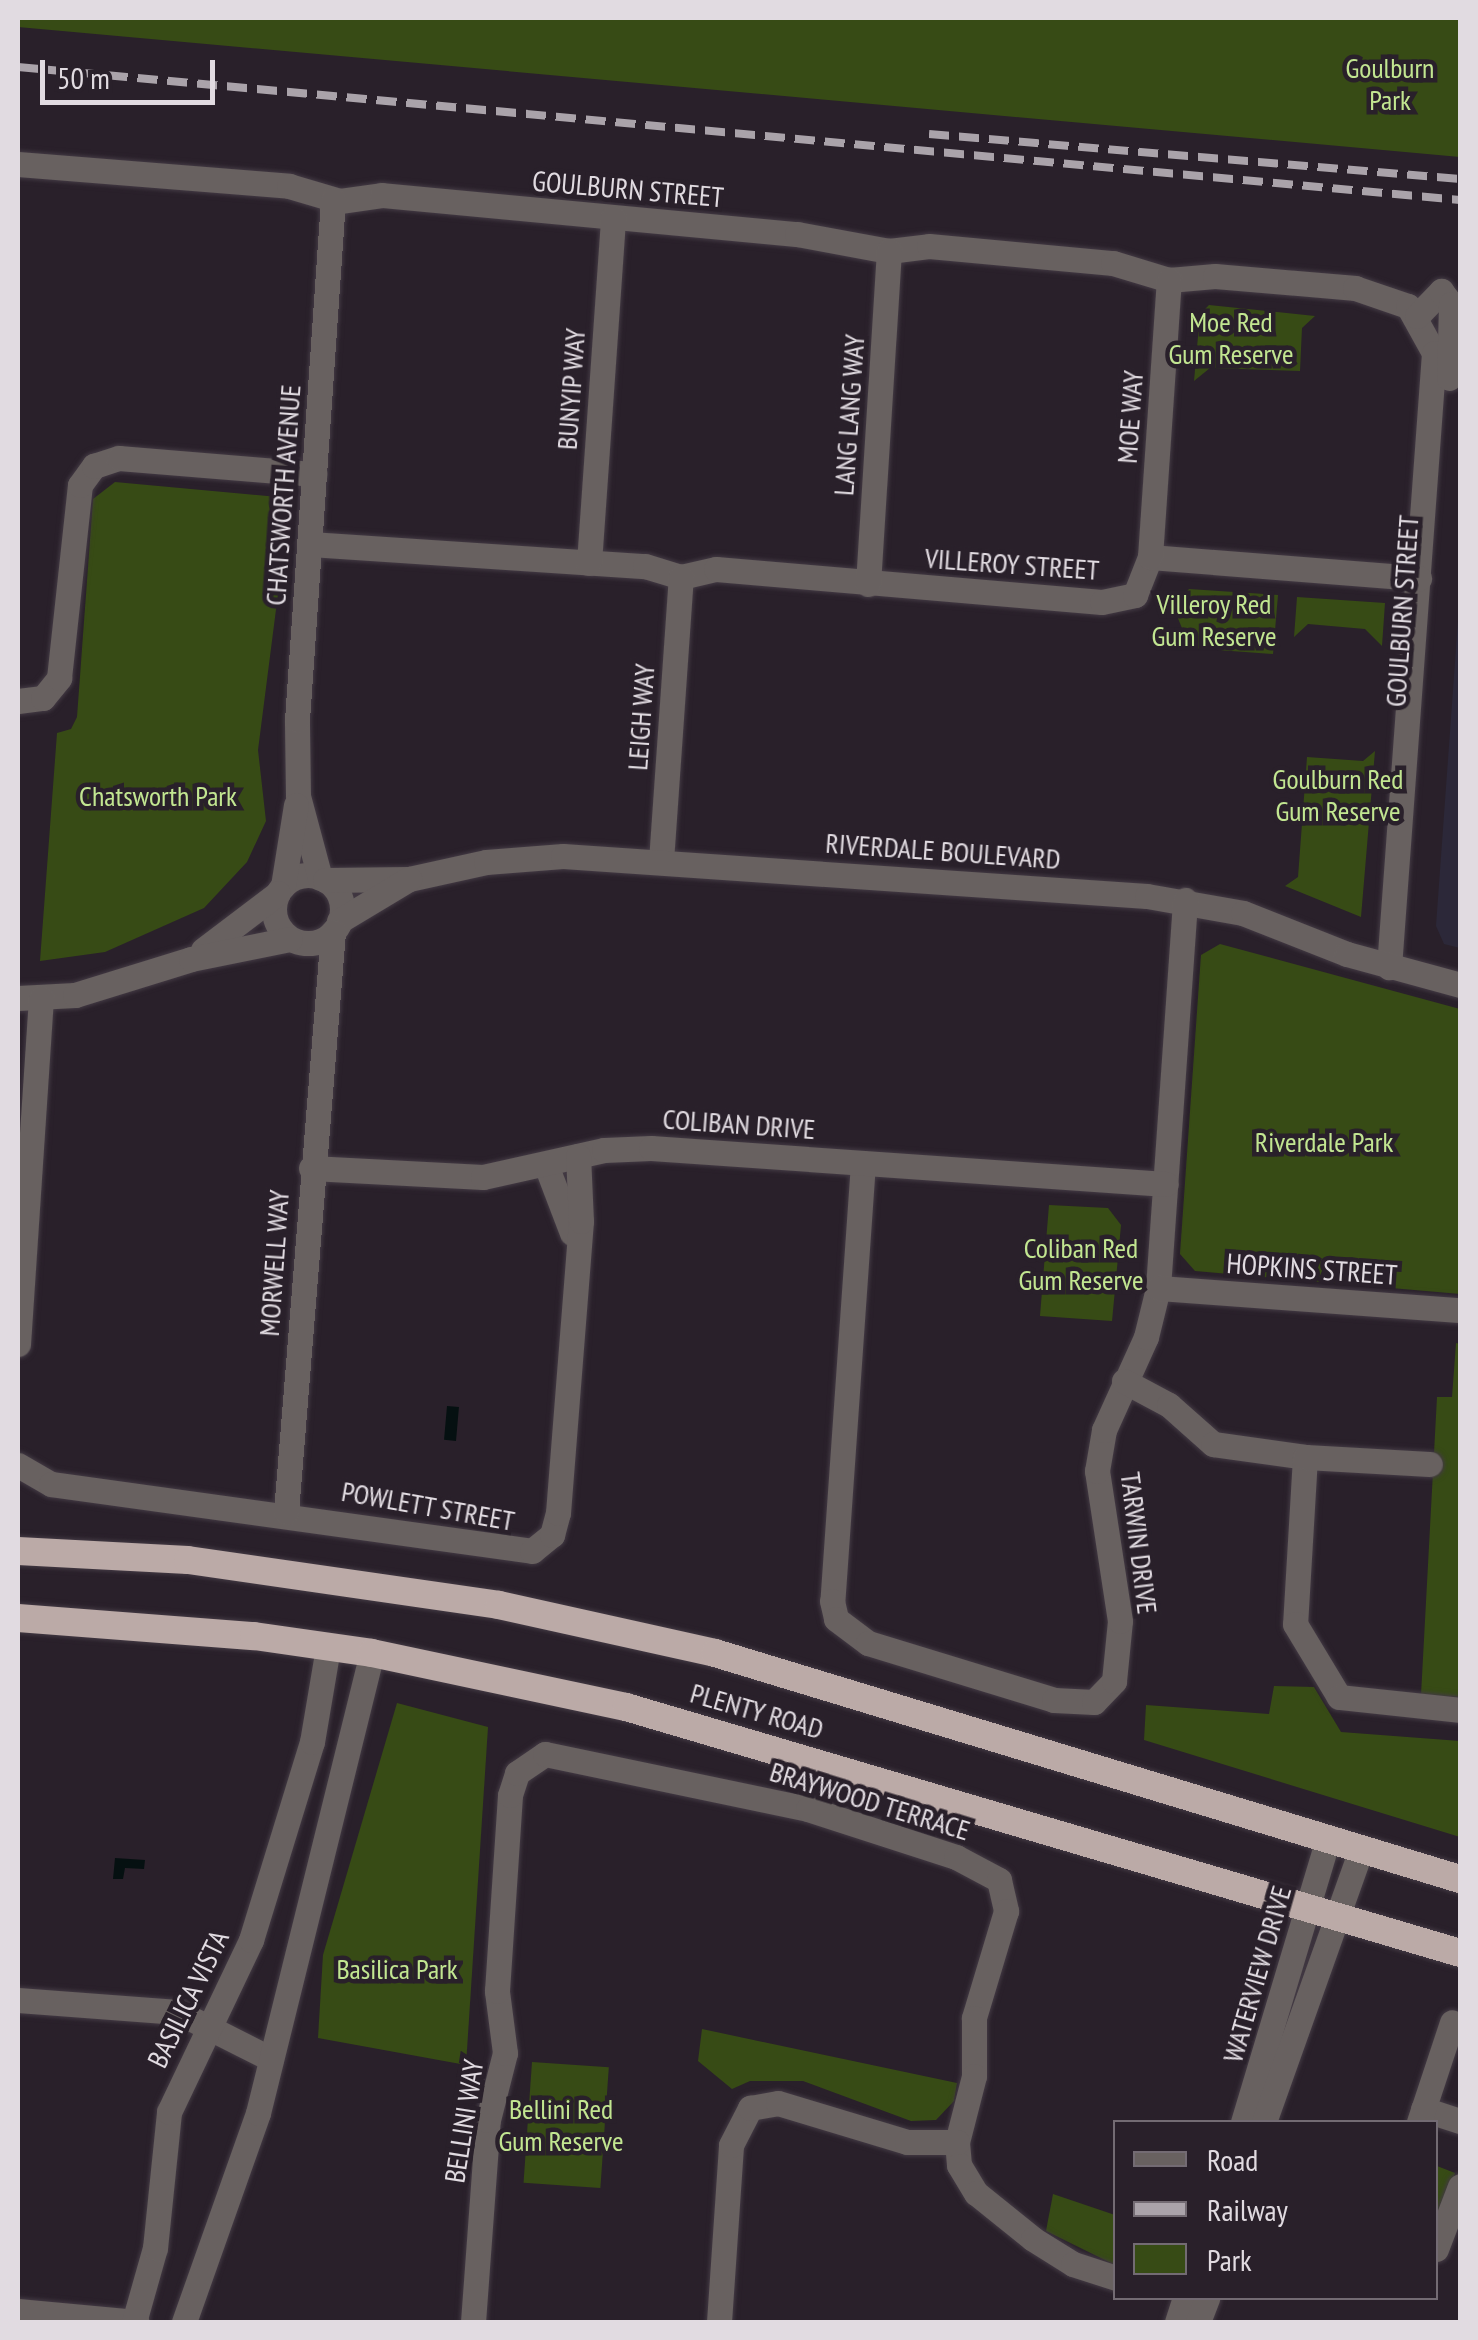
<!DOCTYPE html>
<style>
body{margin:0}
#map{position:relative;width:1478px;height:2340px;overflow:hidden;background:#29202a;font-family:"PT Sans Narrow",sans-serif}
div>[style]{position:absolute}
.education>*{inset:0;background:#2c2839}
.green>*{inset:0;background:#374b15;transform-origin:0 0}
.water>*{inset:0;background:#051011;transform-origin:0 0}
.roads{filter:drop-shadow(0 0 2px #433a44) drop-shadow(0 0 2px #433a44)}
.minor>*{height:25px;margin:-12.5px;padding:0 12.5px;transform-origin:12.5px;border-radius:12.5px;background:#686160}
.minor>.ring{margin:-12.5px;padding:0;box-sizing:content-box;background:none;border:25px solid #686160;border-radius:50%}
.tertiary>*{height:25px;margin:-12.5px;padding:0 12.5px;transform-origin:12.5px;border-radius:12.5px;background:#686160}
.trunk>*{height:28px;margin:-14px;padding:0 14px;transform-origin:14px;border-radius:14px;background:#bbaaa7}
.rail>*{height:8px;margin-top:-4px;transform-origin:0;background:repeating-linear-gradient(90deg,#aaa3aa 0 20px,transparent 0 30px)}
span{translate:-50% -50%;white-space:nowrap;text-align:center;line-height:1.15;-webkit-text-stroke:9px #29202a;paint-order:stroke}
.park-label{font-size:28px;color:#c2e691}
.street-label{font-size:28px;color:#e1dbe1}
.frame{position:absolute;inset:0;border:20px solid #e1dbe1;pointer-events:none}
.legend{position:absolute;left:1113px;top:2120px;width:325px;height:180px;box-sizing:border-box;background:#29202a;border:2px solid #736b73;margin:0;padding:12px 18px;list-style:none;font-size:30px;color:#e1dbe1}
.legend li{display:flex;align-items:center;gap:20px;height:50px}
.legend b{width:50px;border:2px solid #736b73}
.scale{position:absolute;left:40px;top:60px;width:175px;height:45px;box-sizing:border-box;border:5px solid #e1dbe1;border-top:0;padding-left:12px;font-size:30px;line-height:35px;white-space:nowrap;color:#e1dbe1;-webkit-text-stroke:8px #29202a;paint-order:stroke}
</style>
<div id="map">
<div class="education">
<div style="clip-path:polygon(1460px 593px,1460px 948px,1444px 944px,1436px 926px)"></div>
</div>
<div class="green">
<div style="clip-path:polygon(18px 18px,1460px 18px,1460px 157px,18px 27px)"></div>
<div style="clip-path:polygon(1209px 305px,1315px 316px,1302px 328px,1300px 371px,1210px 368px,1194px 381px,1200px 314px)"></div>
<div style="clip-path:polygon(115px 482px,278px 497px,289px 508px,258px 750px,266px 821px,247px 862px,204px 908px,105px 952px,40px 961px,57px 733px,71px 729px,77px 717px,93px 499px)"></div>
<div style="clip-path:polygon(1189px 589px,1278px 595px,1273px 654px,1190px 648px,1173px 606px)"></div>
<div style="clip-path:polygon(1297px 597px,1385px 603px,1382px 646px,1365px 629px,1308px 624px,1294px 637px)"></div>
<div style="clip-path:polygon(1375px 751px,1361px 917px,1285px 886px,1298px 877px,1307px 757px,1363px 761px)"></div>
<div style="clip-path:polygon(1220px 944px,1460px 1009px,1460px 1294px,1195px 1271px,1180px 1254px,1201px 955px)"></div>
<div style="clip-path:polygon(1049px 1205px,1108px 1208px,1121px 1225px,1112px 1321px,1040px 1316px)"></div>
<div style="clip-path:polygon(1456px 1343px,1460px 1344px,1460px 1697px,1421px 1695px,1437px 1397px,1452px 1397px)"></div>
<div style="clip-path:polygon(1274px 1686px,1314px 1687px,1341px 1732px,1460px 1741px,1460px 1837px,1144px 1740px,1146px 1705px,1269px 1714px)"></div>
<div style="clip-path:polygon(397px 1703px,488px 1727px,466px 2065px,318px 2038px,323px 1955px)"></div>
<div style="clip-path:polygon(702px 2029px,957px 2083px,954px 2101px,936px 2120px,911px 2121px,803px 2081px,750px 2081px,732px 2089px,698px 2061px)"></div>
<div style="left:532px;top:2062px;width:77px;height:121px;rotate:4deg"></div>
<div style="clip-path:polygon(1436px 2156px,1437px 2166px,1455px 2173px,1436px 2232px)"></div>
<div style="clip-path:polygon(1053px 2194px,1115px 2215px,1115px 2265px,1046px 2231px)"></div>
</div>
<div class="water">
<div style="left:447px;top:1406px;width:12px;height:34px;rotate:5deg"></div>
<div style="clip-path:polygon(115px 1858px,145px 1860px,144px 1869px,125px 1868px,123px 1879px,113px 1879px)"></div>
</div>
<div class="roads">
<div class="minor">
<div style="left:18px;top:164px;width:272px;rotate:4.6deg"></div>
<div style="left:289px;top:186px;width:53px;rotate:16.4deg"></div>
<div style="left:340px;top:201px;width:42px;rotate:-8.1deg"></div>
<div style="left:382px;top:195px;width:417px;rotate:5.4deg"></div>
<div style="left:797px;top:234px;width:94px;rotate:10.5deg"></div>
<div style="left:889px;top:251px;width:40px;rotate:-7.1deg"></div>
<div style="left:929px;top:246px;width:185px;rotate:5.3deg"></div>
<div style="left:1113px;top:263px;width:59px;rotate:16.9deg"></div>
<div style="left:1169px;top:280px;width:46px;rotate:-5deg"></div>
<div style="left:1215px;top:276px;width:141px;rotate:4.9deg"></div>
<div style="left:1355px;top:288px;width:56px;rotate:18.8deg"></div>
<div style="left:1408px;top:306px;width:54px;rotate:61deg"></div>
<div style="left:1434px;top:353px;width:616px;rotate:94.19deg"></div>
<div style="left:1417px;top:316px;width:35px;rotate:-46deg"></div>
<div style="left:1441px;top:291px;width:16px;rotate:52deg"></div>
<div style="left:1451px;top:304px;width:74px;rotate:91.5deg"></div>
<div style="left:310px;top:544px;width:336px;rotate:3.8deg"></div>
<div style="left:645px;top:566px;width:38px;rotate:17deg"></div>
<div style="left:681px;top:577px;width:36px;rotate:-13deg"></div>
<div style="left:716px;top:569px;width:387px;rotate:4.9deg"></div>
<div style="left:1102px;top:602px;width:34px;rotate:-12deg"></div>
<div style="left:1135px;top:595px;width:41px;rotate:-68.5deg"></div>
<div style="left:1150px;top:557px;width:270px;rotate:4.5deg"></div>
<div style="left:1150px;top:557px;width:278px;rotate:-86.1deg"></div>
<div style="left:589px;top:563px;width:346px;rotate:-86deg"></div>
<div style="left:868px;top:584px;width:334px;rotate:-86.4deg"></div>
<div style="left:18px;top:701px;width:25px;rotate:-7deg"></div>
<div style="left:43px;top:698px;width:26px;rotate:-51deg"></div>
<div style="left:59px;top:678px;width:194px;rotate:-83.8deg"></div>
<div style="left:80px;top:485px;width:24px;rotate:-54deg"></div>
<div style="left:94px;top:466px;width:26px;rotate:-18deg"></div>
<div style="left:119px;top:458px;width:196px;rotate:4.7deg"></div>
<div style="left:661px;top:861px;width:285px;rotate:-86deg"></div>
<div class="ring" style="left:274px;top:875px;width:43px;height:43px"></div>
<div style="left:320px;top:878px;width:85px;rotate:-105deg"></div>
<div style="left:298px;top:796px;width:76px;rotate:-90.8deg"></div>
<div style="left:297px;top:720px;width:521px;rotate:-86.04deg"></div>
<div style="left:325px;top:880px;width:84px;rotate:-0.7deg"></div>
<div style="left:409px;top:879px;width:79px;rotate:-12.4deg"></div>
<div style="left:486px;top:862px;width:77px;rotate:-4.5deg"></div>
<div style="left:563px;top:856px;width:585px;rotate:3.92deg"></div>
<div style="left:1147px;top:896px;width:97px;rotate:10deg"></div>
<div style="left:1243px;top:913px;width:112px;rotate:21.5deg"></div>
<div style="left:1347px;top:954px;width:117px;rotate:15.3deg"></div>
<div style="left:283px;top:886px;width:82px;rotate:-80.9deg"></div>
<div style="left:339px;top:921px;width:82px;rotate:-31deg"></div>
<div style="left:203px;top:950px;width:94px;rotate:-37.2deg"></div>
<div style="left:18px;top:998px;width:57px;rotate:-3deg"></div>
<div style="left:75px;top:995px;width:121px;rotate:-17.2deg"></div>
<div style="left:191px;top:959px;width:101px;rotate:-11.4deg"></div>
<div style="left:863px;top:1163px;width:439px;rotate:94deg"></div>
<div style="left:832px;top:1601px;width:18px;rotate:77deg"></div>
<div style="left:836px;top:1619px;width:40px;rotate:37deg"></div>
<div style="left:868px;top:1643px;width:195px;rotate:17deg"></div>
<div style="left:1054px;top:1700px;width:40px;rotate:2.9deg"></div>
<div style="left:1094px;top:1702px;width:29px;rotate:-46deg"></div>
<div style="left:1114px;top:1681px;width:60px;rotate:-84.3deg"></div>
<div style="left:1120px;top:1621px;width:152px;rotate:-98.7deg"></div>
<div style="left:1097px;top:1471px;width:42px;rotate:-80.3deg"></div>
<div style="left:1104px;top:1430px;width:102px;rotate:-65.7deg"></div>
<div style="left:1146px;top:1337px;width:50px;rotate:-76.2deg"></div>
<div style="left:1158px;top:1288px;width:389px;rotate:-86deg"></div>
<div style="left:546px;top:1165px;width:73px;rotate:69.1deg"></div>
<div style="left:311px;top:1168px;width:172px;rotate:3deg"></div>
<div style="left:483px;top:1177px;width:124px;rotate:-12.6deg"></div>
<div style="left:604px;top:1150px;width:47px;rotate:-2.4deg"></div>
<div style="left:651px;top:1148px;width:516px;rotate:4deg"></div>
<div style="left:1158px;top:1288px;width:303px;rotate:4.2deg"></div>
<div style="left:18px;top:1344px;width:347px;rotate:-86.2deg"></div>
<div style="left:1124px;top:1381px;width:51px;rotate:28.1deg"></div>
<div style="left:1169px;top:1405px;width:59px;rotate:41.6deg"></div>
<div style="left:1213px;top:1444px;width:93px;rotate:8deg"></div>
<div style="left:1305px;top:1457px;width:167px;rotate:93.4deg"></div>
<div style="left:1295px;top:1624px;width:85px;rotate:58.9deg"></div>
<div style="left:1339px;top:1697px;width:122px;rotate:6.1deg"></div>
<div style="left:1305px;top:1457px;width:125px;rotate:3.2deg"></div>
<div style="left:18px;top:1465px;width:38px;rotate:30deg"></div>
<div style="left:51px;top:1484px;width:486px;rotate:7.9deg"></div>
<div style="left:532px;top:1551px;width:26px;rotate:-39deg"></div>
<div style="left:552px;top:1535px;width:23px;rotate:-75deg"></div>
<div style="left:558px;top:1513px;width:293px;rotate:-85.5deg"></div>
<div style="left:581px;top:1221px;width:65px;rotate:-92.6deg"></div>
<div style="left:286px;top:1512px;width:582px;rotate:-85.37deg"></div>
<div style="left:18px;top:2000px;width:160px;rotate:4.3deg"></div>
<div style="left:178px;top:2012px;width:104px;rotate:26.8deg"></div>
<div style="left:1423px;top:2109px;width:39px;rotate:18deg"></div>
<div style="left:1419px;top:2122px;width:105px;rotate:-71.7deg"></div>
<div style="left:1436px;top:2249px;width:67px;rotate:-69.1deg"></div>
<div style="left:18px;top:2311px;width:119px;rotate:5.3deg"></div>
<div style="left:134px;top:2322px;width:77px;rotate:-74.2deg"></div>
<div style="left:155px;top:2248px;width:137px;rotate:-84.1deg"></div>
<div style="left:169px;top:2112px;width:191px;rotate:-64.5deg"></div>
<div style="left:251px;top:1940px;width:207px;rotate:-72.9deg"></div>
<div style="left:312px;top:1742px;width:96px;rotate:-80.4deg"></div>
<div style="left:184px;top:2322px;width:222px;rotate:-70.5deg"></div>
<div style="left:258px;top:2113px;width:474px;rotate:-76.1deg"></div>
<div style="left:473px;top:2322px;width:203px;rotate:-85.8deg"></div>
<div style="left:488px;top:2120px;width:69px;rotate:-75.8deg"></div>
<div style="left:505px;top:2053px;width:63px;rotate:-97.4deg"></div>
<div style="left:497px;top:1991px;width:196px;rotate:-86.2deg"></div>
<div style="left:510px;top:1795px;width:23px;rotate:-72deg"></div>
<div style="left:517px;top:1773px;width:34px;rotate:-34deg"></div>
<div style="left:545px;top:1754px;width:269px;rotate:11.8deg"></div>
<div style="left:808px;top:1809px;width:156px;rotate:18deg"></div>
<div style="left:956px;top:1857px;width:49px;rotate:28.1deg"></div>
<div style="left:999px;top:1880px;width:32px;rotate:77deg"></div>
<div style="left:1006px;top:1911px;width:112px;rotate:106.7deg"></div>
<div style="left:974px;top:2018px;width:58px;rotate:90deg"></div>
<div style="left:974px;top:2076px;width:68px;rotate:104.4deg"></div>
<div style="left:957px;top:2142px;width:23px;rotate:85deg"></div>
<div style="left:959px;top:2165px;width:33px;rotate:59deg"></div>
<div style="left:976px;top:2193px;width:73px;rotate:38.9deg"></div>
<div style="left:1033px;top:2239px;width:47px;rotate:32deg"></div>
<div style="left:1073px;top:2264px;width:45px;rotate:18deg"></div>
<div style="left:719px;top:2322px;width:177px;rotate:-86.1deg"></div>
<div style="left:731px;top:2145px;width:42px;rotate:-62.8deg"></div>
<div style="left:750px;top:2108px;width:28px;rotate:-10deg"></div>
<div style="left:778px;top:2103px;width:135px;rotate:16.8deg"></div>
<div style="left:907px;top:2142px;width:50px"></div>
</div>
<div class="tertiary">
<div style="left:1243px;top:2122px;width:292px;rotate:-73.3deg"></div>
<div style="left:1264px;top:2122px;width:287px;rotate:-70.4deg"></div>
<div style="left:1177px;top:2322px;width:25px;rotate:-72deg"></div>
<div style="left:1198px;top:2322px;width:26px;rotate:-69deg"></div>
</div>
<div class="trunk">
<div style="left:18px;top:1551px;width:170px;rotate:3deg"></div>
<div style="left:188px;top:1560px;width:314px;rotate:8.2deg"></div>
<div style="left:499px;top:1605px;width:221px;rotate:12.5deg"></div>
<div style="left:715px;top:1653px;width:779px;rotate:16.88deg"></div>
<div style="left:18px;top:1618px;width:237px;rotate:4.4deg"></div>
<div style="left:254px;top:1636px;width:119px;rotate:8.2deg"></div>
<div style="left:372px;top:1653px;width:260px;rotate:12deg"></div>
<div style="left:626px;top:1707px;width:870px;rotate:16.43deg"></div>
</div>
</div>
<div class="rail">
<div style="left:18px;top:67px;width:1448px;rotate:5.27deg"></div>
<div style="left:929px;top:134px;width:533px;rotate:4.84deg"></div>
</div>
<div class="park-label">
<span style="left:1390px;top:84px">Goulburn<br>Park</span>
<span style="left:1231px;top:338px">Moe Red<br>Gum Reserve</span>
<span style="left:1214px;top:620px">Villeroy Red<br>Gum Reserve</span>
<span style="left:1338px;top:795px">Goulburn Red<br>Gum Reserve</span>
<span style="left:158px;top:796px">Chatsworth Park</span>
<span style="left:1324px;top:1142px">Riverdale Park</span>
<span style="left:1081px;top:1264px">Coliban Red<br>Gum Reserve</span>
<span style="left:397px;top:1969px">Basilica Park</span>
<span style="left:561px;top:2125px">Bellini Red<br>Gum Reserve</span>
</div>
<div class="street-label">
<span style="left:628px;top:189px;rotate:5deg">GOULBURN STREET</span>
<span style="left:571px;top:389px;rotate:-86deg">BUNYIP WAY</span>
<span style="left:849px;top:415px;rotate:-86deg">LANG LANG WAY</span>
<span style="left:1130px;top:417px;rotate:-86deg">MOE WAY</span>
<span style="left:283px;top:495px;rotate:-86deg">CHATSWORTH AVENUE</span>
<span style="left:1012px;top:564px;rotate:4deg">VILLEROY STREET</span>
<span style="left:1402px;top:611px;rotate:-86deg">GOULBURN STREET</span>
<span style="left:641px;top:717px;rotate:-86deg">LEIGH WAY</span>
<span style="left:943px;top:851px;rotate:4deg">RIVERDALE BOULEVARD</span>
<span style="left:739px;top:1124px;rotate:4deg">COLIBAN DRIVE</span>
<span style="left:274px;top:1263px;rotate:-86deg">MORWELL WAY</span>
<span style="left:1312px;top:1269px;rotate:4deg">HOPKINS STREET</span>
<span style="left:428px;top:1506px;rotate:10deg">POWLETT STREET</span>
<span style="left:1139px;top:1543px;rotate:83deg">TARWIN DRIVE</span>
<span style="left:757px;top:1711px;rotate:16deg">PLENTY ROAD</span>
<span style="left:870px;top:1801px;rotate:17deg">BRAYWOOD TERRACE</span>
<span style="left:1257px;top:1974px;rotate:-74deg">WATERVIEW DRIVE</span>
<span style="left:188px;top:1999px;rotate:-64deg">BASILICA VISTA</span>
<span style="left:464px;top:2121px;rotate:-81deg">BELLINI WAY</span>
</div>
<div class="frame"></div>
<ul class="legend">
<li><b style="height:12px;background:#686160"></b>Road</li>
<li><b style="height:12px;background:#aaa3aa"></b>Railway</li>
<li><b style="height:28px;background:#374b15"></b>Park</li>
</ul>
<div class="scale">50 m</div>
</div>
